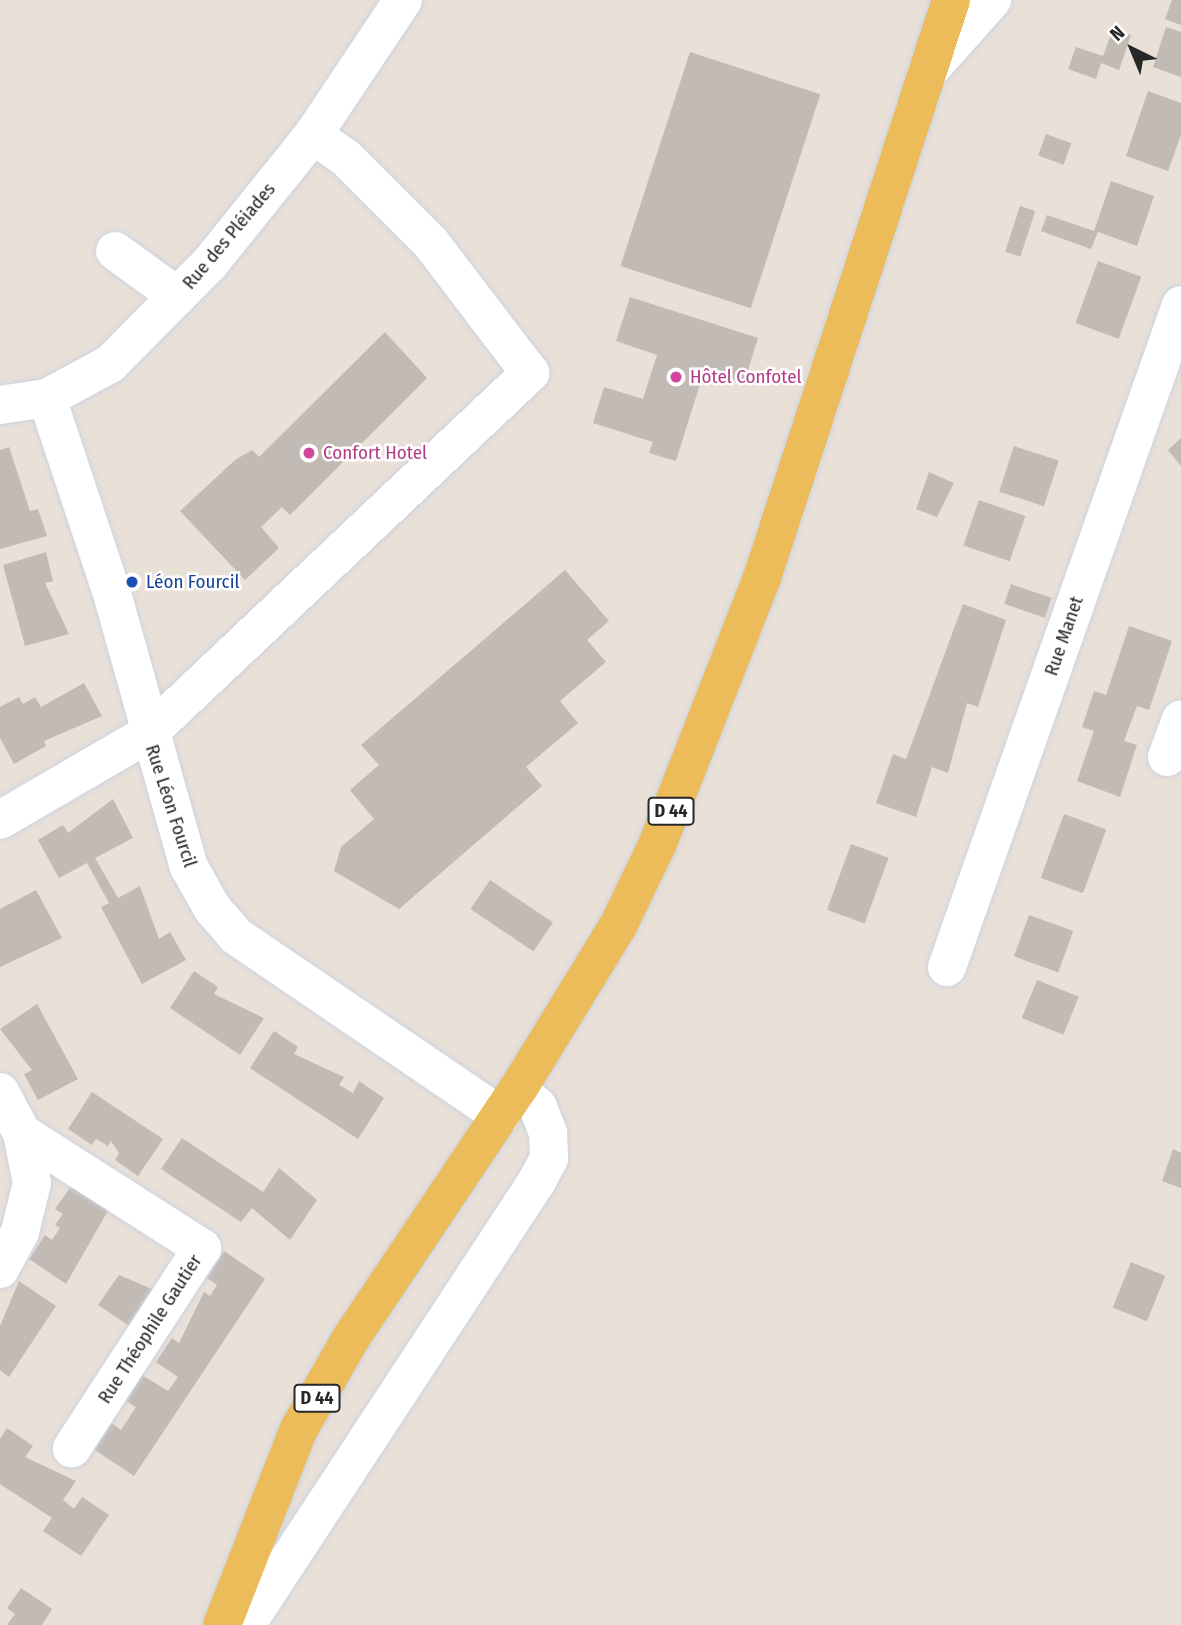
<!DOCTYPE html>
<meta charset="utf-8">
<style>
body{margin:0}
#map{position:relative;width:1181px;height:1625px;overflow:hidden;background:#e9e0d8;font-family:"Fira Sans Condensed",sans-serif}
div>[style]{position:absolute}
.building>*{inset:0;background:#c1bab5;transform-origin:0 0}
.roads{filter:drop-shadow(0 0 2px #cdd3e0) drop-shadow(0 0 2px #cdd3e0)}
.minor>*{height:38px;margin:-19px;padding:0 19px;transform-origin:19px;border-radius:19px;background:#fff}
.major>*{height:38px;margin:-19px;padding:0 19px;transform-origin:19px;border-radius:19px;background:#ecbc5a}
.dots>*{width:19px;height:19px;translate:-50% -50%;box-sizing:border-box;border:4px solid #fff;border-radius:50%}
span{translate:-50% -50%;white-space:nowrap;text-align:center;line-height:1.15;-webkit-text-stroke:5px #fff;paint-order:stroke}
.shield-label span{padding:2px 5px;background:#fff;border:2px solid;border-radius:5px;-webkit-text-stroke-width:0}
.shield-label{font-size:18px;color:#272727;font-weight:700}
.street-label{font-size:19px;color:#272727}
.hotel-label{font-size:19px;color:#b23c85}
.left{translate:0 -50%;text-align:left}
.transit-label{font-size:19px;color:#164399}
.north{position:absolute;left:1097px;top:14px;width:70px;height:70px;-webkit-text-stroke:5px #fff;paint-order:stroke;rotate:317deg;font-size:19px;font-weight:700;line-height:28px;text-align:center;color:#272727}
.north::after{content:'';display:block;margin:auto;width:24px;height:32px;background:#272727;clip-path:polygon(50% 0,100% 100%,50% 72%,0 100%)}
</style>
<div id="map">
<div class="building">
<div style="clip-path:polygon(1172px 0,1181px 0,1181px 25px,1165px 19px)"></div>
<div style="clip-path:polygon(1166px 27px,1181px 32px,1181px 77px,1153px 67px)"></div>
<div style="clip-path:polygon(1113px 29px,1131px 35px,1119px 70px,1101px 63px,1096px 79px,1068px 69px,1076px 47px,1103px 56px)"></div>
<div style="left:690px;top:52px;width:137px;height:225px;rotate:18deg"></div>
<div style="clip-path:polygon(1148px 91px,1181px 103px,1181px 135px,1168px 171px,1126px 156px)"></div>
<div style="left:1046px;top:134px;width:27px;height:23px;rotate:20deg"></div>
<div style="clip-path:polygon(1111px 181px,1154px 196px,1137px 246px,1098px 232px,1091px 249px,1041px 231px,1047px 215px,1094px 231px)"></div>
<div style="left:1020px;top:206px;width:16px;height:48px;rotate:18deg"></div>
<div style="left:1098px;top:261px;width:46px;height:66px;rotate:20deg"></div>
<div style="clip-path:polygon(630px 297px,758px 338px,744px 383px,704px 371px,676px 461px,649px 453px,653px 442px,593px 423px,604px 387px,643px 399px,657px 355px,616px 341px)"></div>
<div style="clip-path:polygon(385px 332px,427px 378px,290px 515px,282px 507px,261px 527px,279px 548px,245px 580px,180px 511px,235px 460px,252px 450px,259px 457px)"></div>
<div style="clip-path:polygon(1181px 438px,1181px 466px,1168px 450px)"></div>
<div style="left:1014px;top:446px;width:47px;height:48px;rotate:18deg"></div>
<div style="clip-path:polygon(9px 447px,30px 511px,38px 509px,47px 536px,0 549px,0 450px)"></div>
<div style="clip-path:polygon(929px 472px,954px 483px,937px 517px,916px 509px)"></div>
<div style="left:979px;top:500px;width:49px;height:48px;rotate:19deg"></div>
<div style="clip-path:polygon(46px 552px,53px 581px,45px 583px,69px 634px,25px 646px,3px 565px)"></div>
<div style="clip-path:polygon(565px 570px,609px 621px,587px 640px,606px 662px,560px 701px,578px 723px,526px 767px,542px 786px,399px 909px,334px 871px,341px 847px,374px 819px,350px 790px,379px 765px,361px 745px)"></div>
<div style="left:1011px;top:584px;width:43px;height:21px;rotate:19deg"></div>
<div style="clip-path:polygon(963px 604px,1006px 620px,978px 707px,967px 703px,948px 773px,932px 767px,916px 817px,876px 803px,893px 754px,906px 759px)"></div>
<div style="clip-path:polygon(1129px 626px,1172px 641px,1149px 710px,1137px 706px,1124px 741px,1137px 745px,1120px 797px,1077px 781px,1094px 731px,1082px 727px,1094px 691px,1106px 695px)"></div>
<div style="clip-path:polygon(84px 683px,102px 716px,44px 741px,46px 746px,14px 764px,0 738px,0 707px,19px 697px,23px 704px,35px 697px,41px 707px)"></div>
<div style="clip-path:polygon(113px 799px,133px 838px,95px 858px,118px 898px,140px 886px,159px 939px,170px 932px,186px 960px,142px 984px,101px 907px,109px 903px,87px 863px,59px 878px,38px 840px,63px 825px,68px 833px)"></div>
<div style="left:1064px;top:814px;width:45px;height:68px;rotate:20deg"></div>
<div style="left:851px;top:844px;width:40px;height:70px;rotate:20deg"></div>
<div style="left:490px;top:880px;width:76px;height:35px;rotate:34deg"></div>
<div style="clip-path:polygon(36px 890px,62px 938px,0 967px,0 909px)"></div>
<div style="left:1029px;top:915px;width:47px;height:44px;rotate:20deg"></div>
<div style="clip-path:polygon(194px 971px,218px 987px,214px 994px,264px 1018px,240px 1055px,170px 1008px)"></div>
<div style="left:1037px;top:980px;width:45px;height:41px;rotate:22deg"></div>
<div style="clip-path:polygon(37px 1004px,78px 1079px,38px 1100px,24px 1074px,32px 1070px,0 1029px)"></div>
<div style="clip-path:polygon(274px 1031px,298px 1047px,294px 1054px,344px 1077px,339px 1085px,353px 1093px,359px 1081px,384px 1098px,358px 1139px,250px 1068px)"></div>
<div style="clip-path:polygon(92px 1092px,163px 1139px,138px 1176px,115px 1160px,119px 1153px,111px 1141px,108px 1146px,96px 1139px,92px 1145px,68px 1129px)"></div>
<div style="clip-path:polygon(182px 1138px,263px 1192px,279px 1168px,317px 1200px,290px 1240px,252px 1208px,241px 1222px,161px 1169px)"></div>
<div style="clip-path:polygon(1173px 1149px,1181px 1153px,1181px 1188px,1162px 1181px)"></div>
<div style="clip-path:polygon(72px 1185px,109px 1209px,66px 1284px,29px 1259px,45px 1235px,52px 1240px,60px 1228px,55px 1225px,63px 1214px,55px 1209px)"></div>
<div style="clip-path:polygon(224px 1251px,265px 1279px,134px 1476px,92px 1448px,110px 1422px,121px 1430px,136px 1407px,125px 1400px,142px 1375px,168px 1391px,178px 1377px,156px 1362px,172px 1338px,179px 1343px,204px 1292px,210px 1296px,217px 1285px,207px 1278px)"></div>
<div style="left:1131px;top:1262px;width:37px;height:49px;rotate:22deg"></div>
<div style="clip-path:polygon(119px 1275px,159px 1292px,134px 1329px,98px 1305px)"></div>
<div style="clip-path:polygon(19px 1281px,56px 1306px,9px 1377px,0 1370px,0 1326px)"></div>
<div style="clip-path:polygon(7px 1428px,33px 1446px,25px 1457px,76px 1481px,63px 1500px,74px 1509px,82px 1497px,109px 1515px,81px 1556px,43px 1531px,52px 1518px,0 1484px,0 1439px)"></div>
<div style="clip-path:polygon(21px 1588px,52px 1609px,42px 1625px,7px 1625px,15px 1614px,7px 1608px)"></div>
</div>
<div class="roads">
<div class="minor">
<div style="left:927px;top:73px;width:98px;rotate:-48.3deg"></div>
<div style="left:115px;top:251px;width:77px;rotate:36deg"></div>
<div style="left:47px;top:398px;width:202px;rotate:71.6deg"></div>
<div style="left:111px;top:590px;width:288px;rotate:74.3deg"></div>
<div style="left:189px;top:867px;width:47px;rotate:60.7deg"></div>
<div style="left:212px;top:908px;width:37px;rotate:49deg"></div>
<div style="left:236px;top:936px;width:320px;rotate:34.2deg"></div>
<div style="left:0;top:405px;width:48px;rotate:-8.5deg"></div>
<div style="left:47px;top:398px;width:72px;rotate:-28.4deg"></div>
<div style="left:110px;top:364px;width:142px;rotate:-45.3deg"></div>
<div style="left:210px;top:263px;width:164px;rotate:-51.2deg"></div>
<div style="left:313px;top:135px;width:162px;rotate:-56.3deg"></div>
<div style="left:1167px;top:757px;width:40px;rotate:-69.8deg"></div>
<div style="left:0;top:820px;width:171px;rotate:-30.2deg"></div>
<div style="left:148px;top:734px;width:526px;rotate:-43.38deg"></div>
<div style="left:530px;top:373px;width:163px;rotate:-127.3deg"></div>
<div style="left:431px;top:243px;width:120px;rotate:-135deg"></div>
<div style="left:346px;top:158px;width:40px;rotate:-145.1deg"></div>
<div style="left:947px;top:967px;width:702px;rotate:-70.53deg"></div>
<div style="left:0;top:1092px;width:47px;rotate:61.8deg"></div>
<div style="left:22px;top:1133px;width:51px;rotate:78.7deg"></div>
<div style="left:32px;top:1183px;width:50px;rotate:103.8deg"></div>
<div style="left:20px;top:1232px;width:42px;rotate:118.4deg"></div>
<div style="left:22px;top:1133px;width:214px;rotate:32.6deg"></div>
<div style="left:202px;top:1248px;width:239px;rotate:123deg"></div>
<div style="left:246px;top:1625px;width:531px;rotate:-56.76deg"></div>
<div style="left:537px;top:1181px;width:26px;rotate:-62deg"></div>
<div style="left:549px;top:1158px;width:25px;rotate:-92deg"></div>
<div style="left:548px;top:1133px;width:28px;rotate:-111deg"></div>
<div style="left:538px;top:1107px;width:27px;rotate:-138deg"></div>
</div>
<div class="major">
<div style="left:222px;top:1625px;width:211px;rotate:-68.6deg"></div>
<div style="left:299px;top:1429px;width:105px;rotate:-60.3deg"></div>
<div style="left:351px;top:1338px;width:300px;rotate:-56.2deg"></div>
<div style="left:518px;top:1089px;width:193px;rotate:-58.5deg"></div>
<div style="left:619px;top:924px;width:90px;rotate:-64.3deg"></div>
<div style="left:658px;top:843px;width:285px;rotate:-68.6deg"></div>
<div style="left:762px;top:578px;width:608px;rotate:-71.89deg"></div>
</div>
</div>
<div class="dots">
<div style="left:676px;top:377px;background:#d1479c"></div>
<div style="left:309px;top:453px;background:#d1479c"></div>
<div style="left:132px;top:582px;background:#1a4fb4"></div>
</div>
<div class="shield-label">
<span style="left:671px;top:811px">D 44</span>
<span style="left:317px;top:1398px">D 44</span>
</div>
<div class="street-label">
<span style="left:229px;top:236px;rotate:-50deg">Rue des Pléiades</span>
<span style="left:1064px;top:636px;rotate:-71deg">Rue Manet</span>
<span style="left:171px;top:806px;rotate:72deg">Rue Léon Fourcil</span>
<span style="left:150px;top:1329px;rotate:-57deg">Rue Théophile Gautier</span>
</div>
<div class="hotel-label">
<span class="left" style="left:690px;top:377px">Hôtel Confotel</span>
<span class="left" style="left:323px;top:453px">Confort Hotel</span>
</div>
<div class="transit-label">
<span class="left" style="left:146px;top:582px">Léon Fourcil</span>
</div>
<div class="north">N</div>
</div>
